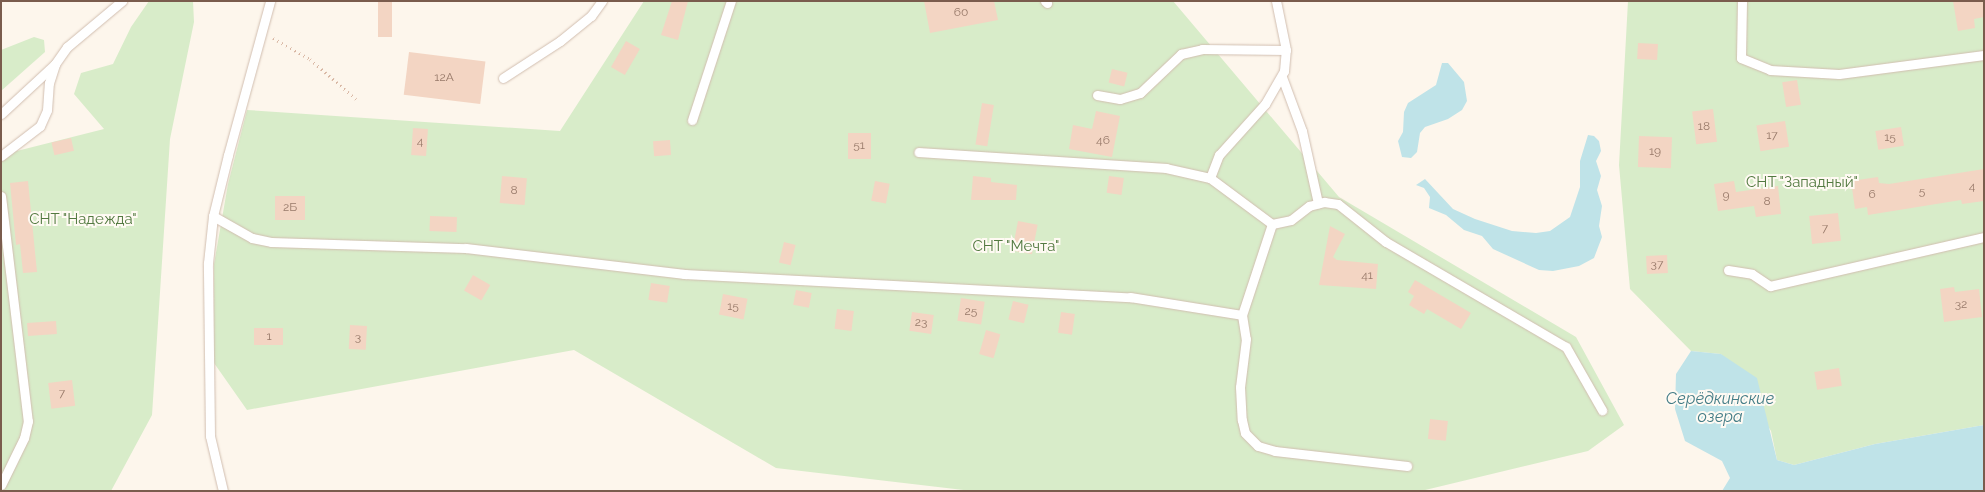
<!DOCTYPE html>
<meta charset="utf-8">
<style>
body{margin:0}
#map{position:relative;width:1985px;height:492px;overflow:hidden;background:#fdf6ec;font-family:Raleway,sans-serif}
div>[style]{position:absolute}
.green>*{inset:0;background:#d8ecc9}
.water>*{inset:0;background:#bfe3e8}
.building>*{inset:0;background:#f3d5c3;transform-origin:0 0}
.path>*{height:3px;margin-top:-1.5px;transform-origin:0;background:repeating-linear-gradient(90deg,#d9b8a5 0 1px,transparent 0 5px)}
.roads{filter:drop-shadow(0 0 1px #d1beb0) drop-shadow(0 0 1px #d1beb0)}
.lane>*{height:9px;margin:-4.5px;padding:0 4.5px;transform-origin:4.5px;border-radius:4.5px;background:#fff}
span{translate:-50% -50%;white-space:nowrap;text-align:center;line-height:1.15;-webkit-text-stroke:4px #fffaf3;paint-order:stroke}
.number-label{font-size:12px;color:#987a6a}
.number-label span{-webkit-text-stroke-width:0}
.park-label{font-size:15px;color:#537a41}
.water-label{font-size:16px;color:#437c86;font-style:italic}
.frame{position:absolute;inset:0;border:2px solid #7a5c4d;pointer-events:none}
</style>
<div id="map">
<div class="green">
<div style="clip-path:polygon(149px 1px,193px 1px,194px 22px,170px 139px,152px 415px,111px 491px,1px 491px,1px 155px,104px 129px,74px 94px,81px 73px,113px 64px,131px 27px)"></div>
<div style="clip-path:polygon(644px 1px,1173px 1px,1339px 197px,1576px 337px,1624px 425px,1588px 451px,1421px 491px,972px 491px,776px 468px,574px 350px,247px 410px,214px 363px,214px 264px,228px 184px,247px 110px,560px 131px)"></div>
<div style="clip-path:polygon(1628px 1px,1984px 1px,1984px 425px,1875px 444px,1794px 465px,1777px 460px,1771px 431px,1721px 354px,1691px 351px,1630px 289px,1619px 165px)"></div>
<div style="clip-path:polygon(34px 37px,44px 40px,45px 52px,1px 91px,1px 50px)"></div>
</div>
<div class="water">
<div style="clip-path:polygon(1442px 63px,1448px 63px,1464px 82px,1467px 101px,1462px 110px,1448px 119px,1425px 127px,1420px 133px,1417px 152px,1411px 158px,1402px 157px,1398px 141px,1403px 132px,1404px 112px,1408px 103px,1436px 85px)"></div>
<div style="clip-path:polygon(1588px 135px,1594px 136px,1599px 141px,1601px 151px,1596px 161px,1601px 176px,1597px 190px,1602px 206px,1599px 226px,1602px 237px,1594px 258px,1579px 266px,1553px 271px,1539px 270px,1493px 249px,1482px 236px,1464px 230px,1446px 215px,1429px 208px,1430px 197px,1424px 188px,1416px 185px,1425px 179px,1453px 209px,1475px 219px,1512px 231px,1536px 233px,1550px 231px,1570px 217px,1580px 187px,1580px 161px)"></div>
<div style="clip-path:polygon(1691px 351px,1721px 354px,1757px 378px,1777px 460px,1794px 465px,1875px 444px,1984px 425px,1984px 491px,1722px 491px,1730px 478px,1722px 461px,1685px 441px,1675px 409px,1676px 374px)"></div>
</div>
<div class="building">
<div style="left:378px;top:1px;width:14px;height:36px"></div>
<div style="clip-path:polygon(672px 1px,688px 1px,678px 40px,661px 35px)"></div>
<div style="clip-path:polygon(924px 1px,994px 1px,998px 20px,930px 33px)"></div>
<div style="clip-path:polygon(1953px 1px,1984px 1px,1984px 17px,1974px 19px,1975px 28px,1958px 31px)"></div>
<div style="left:626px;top:41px;width:16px;height:30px;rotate:30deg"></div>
<div style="left:1638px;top:43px;width:20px;height:16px;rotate:3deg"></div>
<div style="left:409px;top:52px;width:77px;height:43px;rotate:7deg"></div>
<div style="left:1112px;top:69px;width:16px;height:14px;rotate:14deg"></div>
<div style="left:1797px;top:80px;width:25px;height:15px;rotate:81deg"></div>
<div style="left:982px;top:103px;width:12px;height:42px;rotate:9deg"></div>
<div style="left:1713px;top:109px;width:33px;height:21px;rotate:83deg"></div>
<div style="clip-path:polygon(1096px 111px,1120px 116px,1112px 157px,1069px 149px,1073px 125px,1092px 129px)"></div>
<div style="left:1785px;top:121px;width:26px;height:29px;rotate:81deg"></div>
<div style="left:1901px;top:127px;width:19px;height:26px;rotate:81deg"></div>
<div style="left:413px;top:128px;width:15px;height:27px;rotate:4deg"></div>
<div style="left:848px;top:133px;width:23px;height:26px"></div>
<div style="left:1639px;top:136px;width:33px;height:31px;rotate:2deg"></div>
<div style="left:71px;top:138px;width:13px;height:20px;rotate:77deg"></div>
<div style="left:670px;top:140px;width:15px;height:17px;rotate:86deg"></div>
<div style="clip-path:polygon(1984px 169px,1984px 201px,1962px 204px,1961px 200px,1868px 215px,1867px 207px,1855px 209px,1851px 181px,1878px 177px,1879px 183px,1889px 184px)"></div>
<div style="left:502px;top:176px;width:25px;height:27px;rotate:5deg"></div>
<div style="clip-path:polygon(973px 176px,991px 178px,991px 182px,1017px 185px,1016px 200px,971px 200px)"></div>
<div style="left:1109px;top:176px;width:15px;height:17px;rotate:8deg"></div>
<div style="clip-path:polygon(28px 181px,37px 272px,23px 273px,20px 244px,16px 245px,10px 183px)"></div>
<div style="left:875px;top:181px;width:15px;height:20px;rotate:11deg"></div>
<div style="clip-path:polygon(1734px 181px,1736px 192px,1778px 186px,1781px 214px,1756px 217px,1754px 206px,1718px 211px,1714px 184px)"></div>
<div style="left:275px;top:196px;width:30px;height:24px"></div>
<div style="left:1838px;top:213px;width:28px;height:29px;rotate:84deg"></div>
<div style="left:430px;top:216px;width:27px;height:15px;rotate:2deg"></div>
<div style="left:1018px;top:221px;width:20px;height:30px;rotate:11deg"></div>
<div style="clip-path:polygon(1330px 226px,1345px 234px,1333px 257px,1337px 260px,1378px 264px,1376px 289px,1319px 285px)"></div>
<div style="left:784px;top:242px;width:12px;height:21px;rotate:14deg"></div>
<div style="left:1667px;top:255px;width:18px;height:21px;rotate:87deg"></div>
<div style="left:473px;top:275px;width:20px;height:18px;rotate:30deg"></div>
<div style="clip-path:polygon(1415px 280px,1471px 313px,1461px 329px,1427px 309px,1424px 314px,1409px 305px,1414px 296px,1408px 292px)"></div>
<div style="left:651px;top:283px;width:19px;height:17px;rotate:9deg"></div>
<div style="clip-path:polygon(1954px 287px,1955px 292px,1979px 289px,1982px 317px,1944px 322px,1940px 289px)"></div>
<div style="left:796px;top:290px;width:16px;height:15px;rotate:11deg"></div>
<div style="left:723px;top:294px;width:25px;height:21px;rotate:11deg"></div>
<div style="left:961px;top:298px;width:24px;height:23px;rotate:9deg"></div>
<div style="left:1013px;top:301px;width:16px;height:19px;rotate:14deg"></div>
<div style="left:837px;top:309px;width:17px;height:20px;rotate:7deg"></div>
<div style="left:912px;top:312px;width:22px;height:19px;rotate:8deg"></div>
<div style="left:1061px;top:312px;width:14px;height:21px;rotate:8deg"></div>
<div style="left:56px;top:321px;width:13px;height:29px;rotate:86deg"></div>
<div style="left:350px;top:325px;width:17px;height:24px;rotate:3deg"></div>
<div style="left:254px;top:328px;width:29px;height:17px"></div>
<div style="left:986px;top:330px;width:15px;height:25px;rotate:16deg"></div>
<div style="left:1839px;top:368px;width:18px;height:25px;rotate:81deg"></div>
<div style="left:72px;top:380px;width:26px;height:24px;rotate:83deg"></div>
<div style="left:1430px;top:419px;width:18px;height:20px;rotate:6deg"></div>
</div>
<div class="path">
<div style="left:273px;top:38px;width:43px;rotate:29.6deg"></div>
<div style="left:310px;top:59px;width:61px;rotate:41deg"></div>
</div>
<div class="roads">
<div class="lane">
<div style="left:1045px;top:1px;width:3px;rotate:45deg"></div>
<div style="left:1742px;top:1px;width:57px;rotate:91deg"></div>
<div style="left:1741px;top:58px;width:31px;rotate:22deg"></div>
<div style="left:1770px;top:70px;width:69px;rotate:3.3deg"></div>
<div style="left:1839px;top:74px;width:146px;rotate:-7.5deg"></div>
<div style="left:1282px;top:77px;width:58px;rotate:69.7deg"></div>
<div style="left:1302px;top:131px;width:74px;rotate:77.5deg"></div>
<div style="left:503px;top:78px;width:68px;rotate:-33deg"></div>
<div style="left:560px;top:41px;width:40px;rotate:-39deg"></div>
<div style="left:591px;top:16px;width:19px;rotate:-54deg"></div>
<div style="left:1097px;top:95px;width:23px;rotate:10deg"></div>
<div style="left:1120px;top:99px;width:21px;rotate:-17deg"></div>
<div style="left:1140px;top:93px;width:57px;rotate:-43.6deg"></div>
<div style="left:1181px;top:54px;width:22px;rotate:-13deg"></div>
<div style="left:1202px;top:49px;width:84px;rotate:0.7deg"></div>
<div style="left:1px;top:114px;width:74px;rotate:-42.8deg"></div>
<div style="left:692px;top:120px;width:125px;rotate:-71.9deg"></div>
<div style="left:1px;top:156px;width:49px;rotate:-37.6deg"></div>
<div style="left:40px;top:126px;width:17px;rotate:-66deg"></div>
<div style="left:47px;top:110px;width:27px;rotate:-86deg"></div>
<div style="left:49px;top:83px;width:20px;rotate:-72deg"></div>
<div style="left:55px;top:64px;width:21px;rotate:-55deg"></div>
<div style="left:67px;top:47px;width:72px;rotate:-39.9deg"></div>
<div style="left:1210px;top:178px;width:25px;rotate:-69deg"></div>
<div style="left:1219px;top:155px;width:69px;rotate:-48deg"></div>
<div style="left:1265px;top:104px;width:38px;rotate:-60deg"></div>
<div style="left:1284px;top:71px;width:21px;rotate:-85deg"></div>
<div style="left:1286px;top:50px;width:50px;rotate:-101.5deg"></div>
<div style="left:1px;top:196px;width:227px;rotate:83.2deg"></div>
<div style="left:28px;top:421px;width:17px;rotate:103deg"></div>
<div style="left:24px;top:438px;width:52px;rotate:116.1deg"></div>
<div style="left:213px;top:216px;width:45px;rotate:29.4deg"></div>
<div style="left:252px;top:238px;width:19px;rotate:12deg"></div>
<div style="left:271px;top:242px;width:195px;rotate:1.8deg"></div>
<div style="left:466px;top:248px;width:220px;rotate:6.8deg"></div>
<div style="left:684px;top:274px;width:447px;rotate:3deg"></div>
<div style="left:1130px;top:297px;width:113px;rotate:9.1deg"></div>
<div style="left:1242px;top:315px;width:96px;rotate:-71.8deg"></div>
<div style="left:1272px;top:224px;width:77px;rotate:-143.4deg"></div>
<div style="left:1210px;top:178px;width:45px;rotate:-167.2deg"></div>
<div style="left:1166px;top:168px;width:248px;rotate:-176.3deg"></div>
<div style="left:1272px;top:224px;width:19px;rotate:-12deg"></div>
<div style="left:1291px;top:220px;width:23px;rotate:-38deg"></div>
<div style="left:1309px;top:206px;width:16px;rotate:-15deg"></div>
<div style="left:1324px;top:202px;width:14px;rotate:8deg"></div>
<div style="left:1338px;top:204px;width:61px;rotate:38.4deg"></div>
<div style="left:1386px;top:242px;width:208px;rotate:30.3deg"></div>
<div style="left:1566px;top:347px;width:73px;rotate:60.3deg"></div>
<div style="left:1728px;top:270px;width:24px;rotate:9deg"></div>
<div style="left:1752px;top:274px;width:22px;rotate:34deg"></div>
<div style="left:1770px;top:286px;width:220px;rotate:-12.9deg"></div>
<div style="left:1242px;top:315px;width:24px;rotate:81deg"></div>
<div style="left:1246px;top:339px;width:48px;rotate:97.1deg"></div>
<div style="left:1240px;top:387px;width:33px;rotate:87deg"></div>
<div style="left:1242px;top:420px;width:13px;rotate:77deg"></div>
<div style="left:1245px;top:433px;width:18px;rotate:45deg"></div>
<div style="left:1258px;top:446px;width:18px;rotate:16deg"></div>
<div style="left:1275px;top:451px;width:133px;rotate:6.5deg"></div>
<div style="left:223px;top:491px;width:57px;rotate:-103.3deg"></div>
<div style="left:210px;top:436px;width:173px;rotate:-90.7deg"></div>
<div style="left:208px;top:263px;width:47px;rotate:-83.9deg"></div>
<div style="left:213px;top:216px;width:63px;rotate:-76.2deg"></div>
<div style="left:228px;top:155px;width:160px;rotate:-74.7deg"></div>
</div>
</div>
<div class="number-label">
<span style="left:961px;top:13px">60</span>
<span style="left:444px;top:78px">12А</span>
<span style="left:1704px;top:127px">18</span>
<span style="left:1772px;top:136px">17</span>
<span style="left:1890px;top:138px">15</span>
<span style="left:1103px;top:141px">46</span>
<span style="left:420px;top:142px">4</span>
<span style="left:859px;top:146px">51</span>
<span style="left:1655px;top:152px">19</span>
<span style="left:1972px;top:187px">4</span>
<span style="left:514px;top:191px">8</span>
<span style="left:1922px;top:192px">5</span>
<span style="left:1872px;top:195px">6</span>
<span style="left:1726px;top:196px">9</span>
<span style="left:1767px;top:202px">8</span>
<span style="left:290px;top:208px">2Б</span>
<span style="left:1825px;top:229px">7</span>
<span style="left:1657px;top:265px">37</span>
<span style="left:1367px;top:276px">41</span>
<span style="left:1961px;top:305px">32</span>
<span style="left:733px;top:307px">15</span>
<span style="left:971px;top:312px">25</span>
<span style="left:921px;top:323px">23</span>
<span style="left:269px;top:337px">1</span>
<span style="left:358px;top:338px">3</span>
<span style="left:62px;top:394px">7</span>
</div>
<div class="park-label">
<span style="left:1802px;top:183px">СНТ "Западный"</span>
<span style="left:83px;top:220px">СНТ "Надежда"</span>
<span style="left:1016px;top:247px">СНТ "Мечта"</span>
</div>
<div class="water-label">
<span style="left:1720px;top:408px">Серёдкинские<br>озера</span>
</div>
<div class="frame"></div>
</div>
